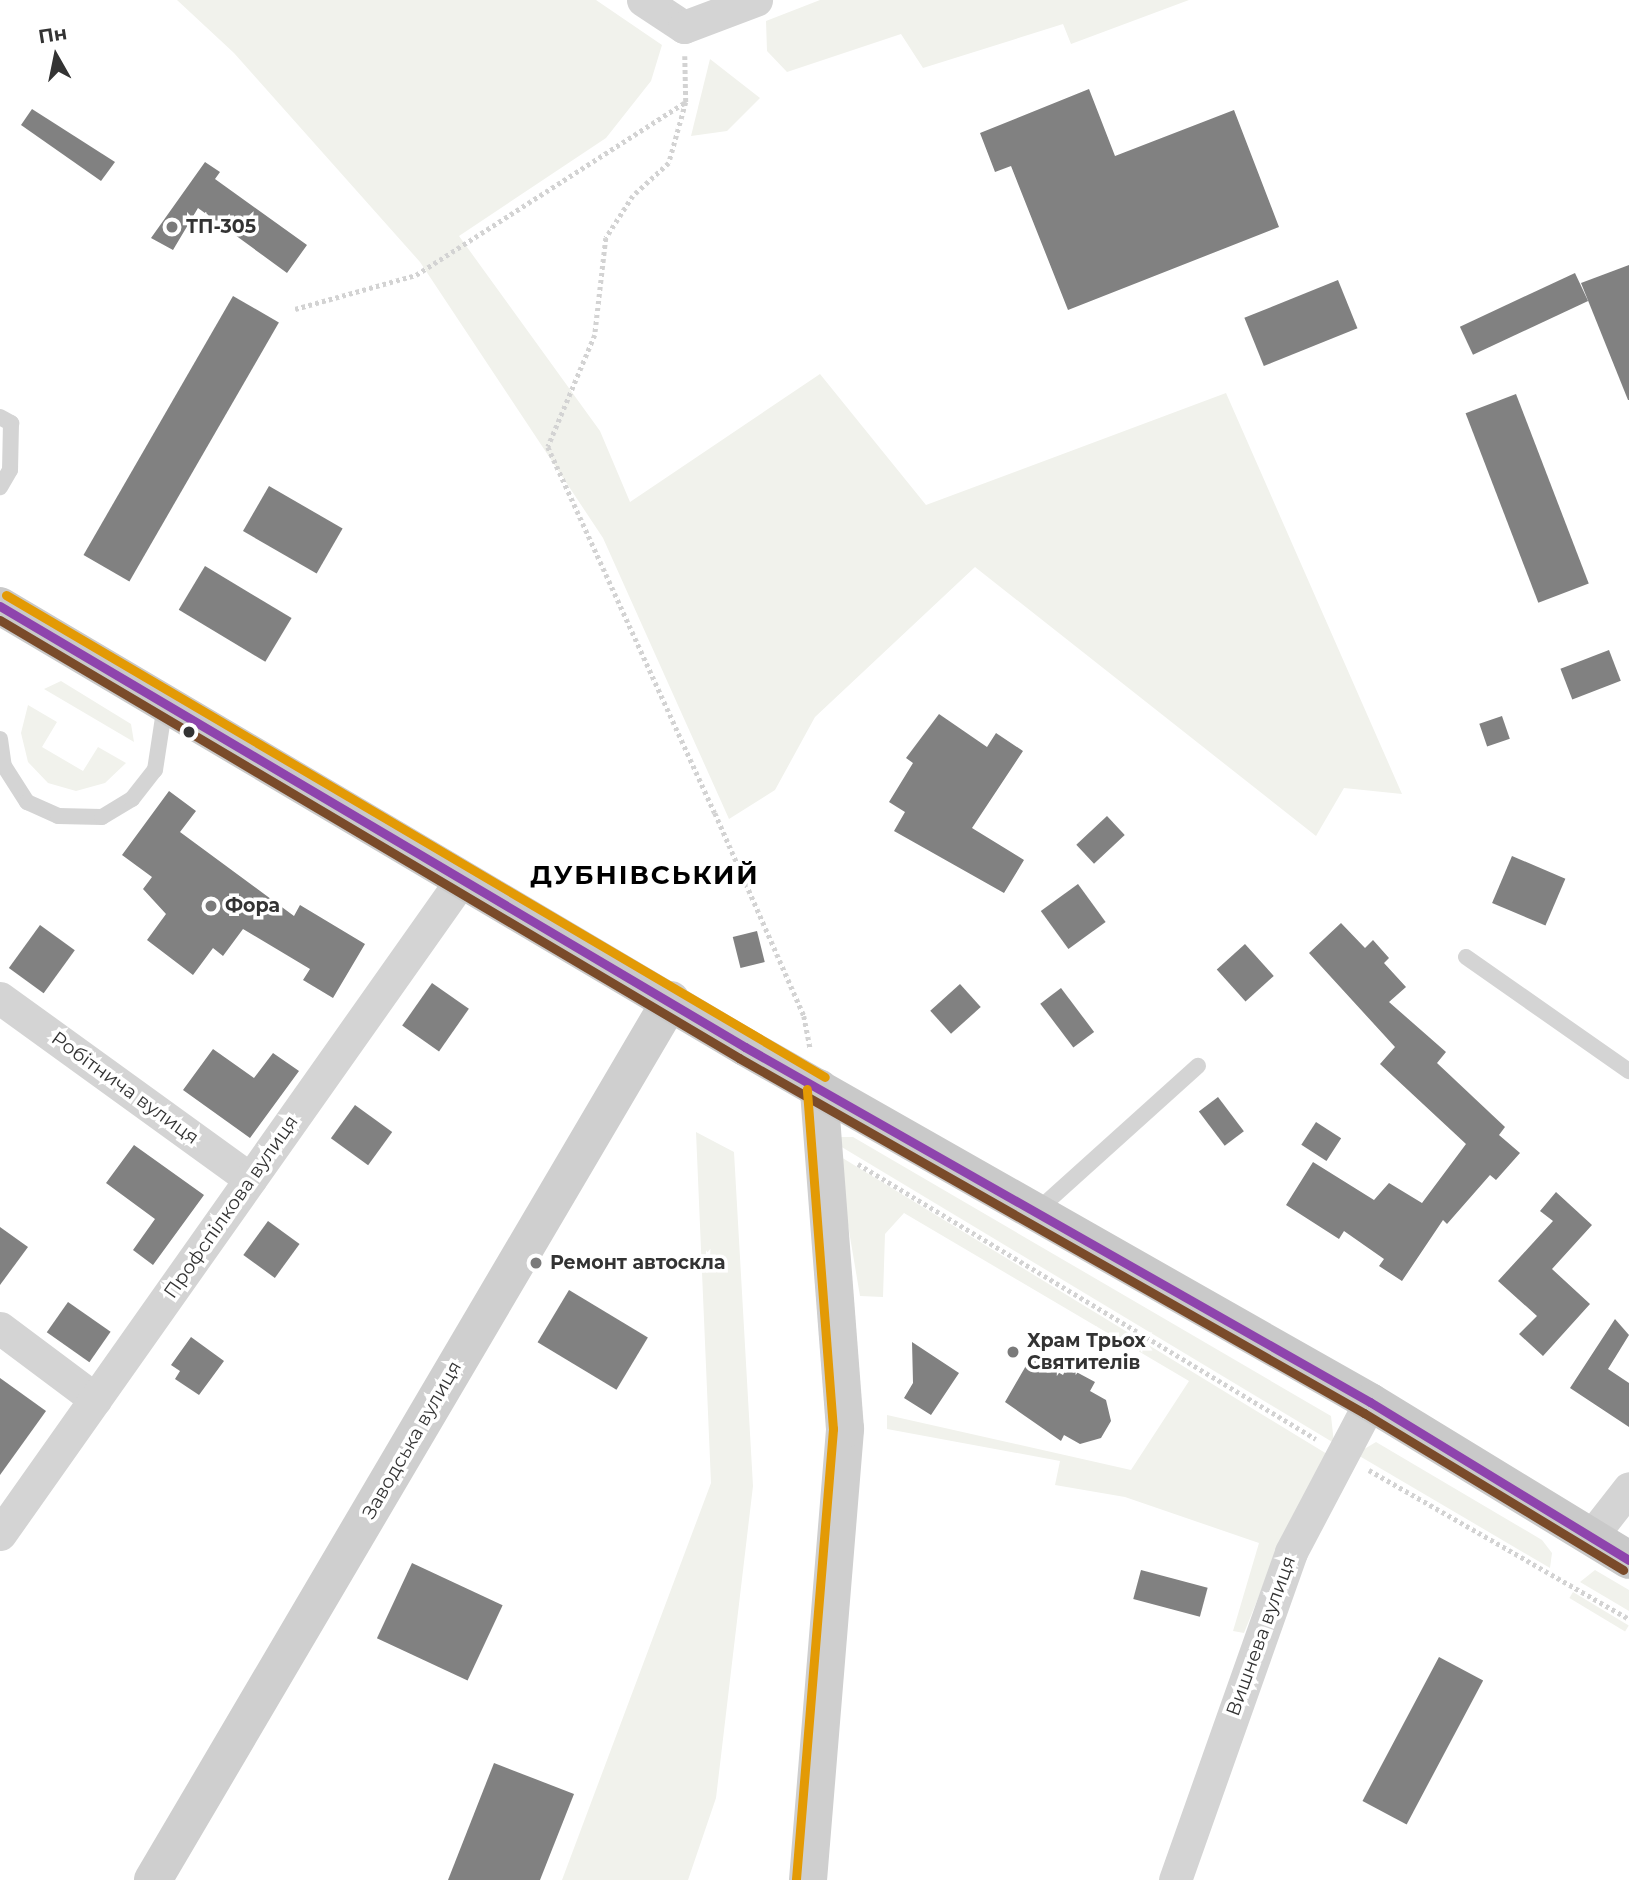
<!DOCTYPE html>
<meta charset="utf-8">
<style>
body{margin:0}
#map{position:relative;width:1629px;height:1880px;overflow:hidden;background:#fff;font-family:Montserrat,sans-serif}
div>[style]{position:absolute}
.green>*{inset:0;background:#f1f2ec;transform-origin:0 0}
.building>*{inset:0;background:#818181;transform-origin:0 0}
.path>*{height:4.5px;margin-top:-2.25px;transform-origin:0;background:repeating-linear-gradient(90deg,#d3d3d3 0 3.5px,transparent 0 7px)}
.lane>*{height:16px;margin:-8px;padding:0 8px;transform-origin:8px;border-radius:8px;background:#d4d4d4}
.street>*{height:33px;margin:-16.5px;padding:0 16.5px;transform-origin:16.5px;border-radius:16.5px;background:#d4d4d4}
.secondary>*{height:38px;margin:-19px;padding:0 19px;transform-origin:19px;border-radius:19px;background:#cfcfcf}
.primary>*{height:38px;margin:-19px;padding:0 19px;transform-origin:19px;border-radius:19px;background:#c9c9c9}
.bus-1>*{height:9px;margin:-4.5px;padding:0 4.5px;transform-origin:4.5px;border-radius:4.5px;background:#8e44ad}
.bus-2>*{height:9px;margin:-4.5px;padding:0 4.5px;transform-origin:4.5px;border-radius:4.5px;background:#7a4b2a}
.bus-3>*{height:9px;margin:-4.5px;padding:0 4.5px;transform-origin:4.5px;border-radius:4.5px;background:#e39a05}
.dots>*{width:19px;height:19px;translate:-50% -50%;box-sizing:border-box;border:4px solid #fff;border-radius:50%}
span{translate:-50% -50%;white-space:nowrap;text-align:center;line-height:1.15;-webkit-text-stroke:7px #fff;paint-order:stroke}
.poi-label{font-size:19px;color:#333;font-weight:700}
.left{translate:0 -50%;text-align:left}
.street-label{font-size:19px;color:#333}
.district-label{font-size:26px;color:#000;font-weight:700;letter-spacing:2px}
.north{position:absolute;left:21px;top:21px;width:70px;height:70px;-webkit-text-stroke:5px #fff;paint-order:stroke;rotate:351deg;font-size:19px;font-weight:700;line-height:28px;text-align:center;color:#333}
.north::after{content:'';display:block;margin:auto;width:24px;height:32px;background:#333;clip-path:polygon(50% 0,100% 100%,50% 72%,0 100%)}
</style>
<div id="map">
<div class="green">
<div style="clip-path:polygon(177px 0,596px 0,662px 45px,651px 81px,606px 138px,459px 236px,600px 431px,630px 502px,820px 374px,926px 505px,1226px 393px,1402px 794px,1344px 788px,1316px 836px,975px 567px,815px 717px,775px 790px,729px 819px,603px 538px,420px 262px,234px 53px)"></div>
<div style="clip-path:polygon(820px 0,1189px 0,1071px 44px,1063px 24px,923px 68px,901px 34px,787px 72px,767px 51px,766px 21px)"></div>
<div style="clip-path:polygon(710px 59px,760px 98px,727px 131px,691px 136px)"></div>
<div style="clip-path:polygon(61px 681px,131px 724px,134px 742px,44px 689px)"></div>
<div style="clip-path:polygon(28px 705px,57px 722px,42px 747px,83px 771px,98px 747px,126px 763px,105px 783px,76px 791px,48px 783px,28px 762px,21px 733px)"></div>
<div style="clip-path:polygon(696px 1132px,734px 1152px,753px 1486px,716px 1798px,688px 1880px,562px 1880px,711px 1483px)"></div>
<div style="clip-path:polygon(841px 1137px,853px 1137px,1331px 1416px,1334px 1443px,835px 1143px)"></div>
<div style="clip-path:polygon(836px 1154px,1327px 1454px,1279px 1546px,1244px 1633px,1233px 1631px,1259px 1543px,1125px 1497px,1055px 1485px,1060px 1461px,887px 1429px,887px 1415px,1131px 1470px,1189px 1381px,904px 1213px,885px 1234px,883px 1297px,860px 1296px)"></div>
<div style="clip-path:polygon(1376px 1442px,1542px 1540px,1552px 1553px,1550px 1568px,1356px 1454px)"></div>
<div style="clip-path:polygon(1595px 1570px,1629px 1590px,1629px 1611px,1580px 1582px)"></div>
<div style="left:1573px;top:1592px;width:65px;height:7px;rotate:31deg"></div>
</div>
<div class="building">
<div style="clip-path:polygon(1089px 89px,1115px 156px,1234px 110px,1279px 227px,1068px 310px,1011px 166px,995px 172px,980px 133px)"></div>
<div style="clip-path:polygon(32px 109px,115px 162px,101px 181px,21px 125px)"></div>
<div style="clip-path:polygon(205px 162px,220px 172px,215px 179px,307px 245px,287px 273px,198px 208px,173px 250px,151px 238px)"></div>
<div style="clip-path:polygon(1629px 265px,1629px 400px,1628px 400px,1581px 283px)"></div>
<div style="left:1575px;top:273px;width:31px;height:127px;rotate:65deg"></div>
<div style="left:1338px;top:280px;width:52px;height:101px;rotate:68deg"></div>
<div style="left:233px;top:296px;width:53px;height:299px;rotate:30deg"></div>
<div style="left:1516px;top:394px;width:203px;height:54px;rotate:69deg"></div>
<div style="left:269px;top:486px;width:85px;height:52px;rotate:30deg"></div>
<div style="left:205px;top:566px;width:101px;height:51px;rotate:31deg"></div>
<div style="left:1609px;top:650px;width:33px;height:52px;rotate:69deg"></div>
<div style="clip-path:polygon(939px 714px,987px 747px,996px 733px,1023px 751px,972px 828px,1024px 860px,1004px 893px,894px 831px,905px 812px,889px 802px,913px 763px,906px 758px)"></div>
<div style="left:1502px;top:716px;width:24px;height:24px;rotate:71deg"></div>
<div style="clip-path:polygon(169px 791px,196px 811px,180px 832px,294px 916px,300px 905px,365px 944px,333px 998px,303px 980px,310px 969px,243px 929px,223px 956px,213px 948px,193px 975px,147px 940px,166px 914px,143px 889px,152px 877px,122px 855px)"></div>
<div style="left:1107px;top:816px;width:26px;height:42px;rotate:47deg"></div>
<div style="left:1512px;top:856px;width:58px;height:51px;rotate:23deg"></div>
<div style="left:1078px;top:884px;width:47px;height:46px;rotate:54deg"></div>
<div style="clip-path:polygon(1341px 923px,1365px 948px,1373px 940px,1389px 958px,1384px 963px,1406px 987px,1389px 1002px,1446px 1052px,1437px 1063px,1505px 1127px,1499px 1135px,1520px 1153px,1496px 1180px,1490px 1175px,1447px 1224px,1443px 1220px,1402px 1281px,1379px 1266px,1384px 1259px,1344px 1231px,1339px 1239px,1286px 1205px,1313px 1162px,1374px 1200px,1389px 1183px,1422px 1203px,1466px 1144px,1380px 1064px,1395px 1047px,1309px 953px)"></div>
<div style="left:40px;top:925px;width:43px;height:53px;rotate:36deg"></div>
<div style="left:757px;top:931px;width:32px;height:25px;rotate:76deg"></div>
<div style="left:1245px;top:944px;width:43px;height:38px;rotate:48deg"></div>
<div style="left:432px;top:983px;width:45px;height:52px;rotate:35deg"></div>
<div style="left:960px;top:984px;width:31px;height:40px;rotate:48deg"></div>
<div style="left:1061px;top:988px;width:55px;height:26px;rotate:53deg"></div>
<div style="clip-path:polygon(213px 1049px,254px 1078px,273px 1053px,299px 1071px,250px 1138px,183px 1090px)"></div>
<div style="left:1218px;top:1097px;width:43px;height:24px;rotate:53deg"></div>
<div style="left:355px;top:1105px;width:46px;height:41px;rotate:36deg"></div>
<div style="left:1316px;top:1122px;width:30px;height:27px;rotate:33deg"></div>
<div style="clip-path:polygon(134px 1145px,204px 1195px,153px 1265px,133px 1250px,155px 1219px,106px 1183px)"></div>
<div style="clip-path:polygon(1556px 1192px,1592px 1225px,1552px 1269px,1590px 1304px,1543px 1356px,1519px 1334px,1537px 1316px,1498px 1281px,1553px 1221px,1540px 1211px)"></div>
<div style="left:268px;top:1221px;width:39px;height:42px;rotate:36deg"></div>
<div style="clip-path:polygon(0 1227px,28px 1247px,0 1285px)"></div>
<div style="left:569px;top:1290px;width:92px;height:61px;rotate:31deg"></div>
<div style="left:68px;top:1302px;width:52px;height:37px;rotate:35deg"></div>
<div style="clip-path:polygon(1615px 1319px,1629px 1335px,1608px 1369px,1629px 1383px,1629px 1427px,1570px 1388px)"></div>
<div style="clip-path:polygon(191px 1337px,224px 1361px,199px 1395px,175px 1379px,180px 1371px,171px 1365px)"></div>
<div style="clip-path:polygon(912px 1342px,959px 1373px,931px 1415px,904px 1398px,913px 1383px)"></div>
<div style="clip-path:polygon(1031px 1357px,1063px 1375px,1067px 1367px,1095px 1382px,1090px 1391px,1106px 1400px,1111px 1421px,1101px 1438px,1080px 1444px,1064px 1435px,1061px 1441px,1005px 1402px)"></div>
<div style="clip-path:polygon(0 1378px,46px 1411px,0 1475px)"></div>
<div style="left:412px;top:1563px;width:100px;height:83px;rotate:25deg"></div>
<div style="left:1141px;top:1570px;width:69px;height:30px;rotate:15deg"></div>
<div style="left:1439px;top:1657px;width:50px;height:163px;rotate:28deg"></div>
<div style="clip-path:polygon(494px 1763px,574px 1794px,540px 1880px,448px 1880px)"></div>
</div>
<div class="path">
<div style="left:685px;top:56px;width:46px;rotate:88.8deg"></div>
<div style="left:686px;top:102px;width:63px;rotate:105.6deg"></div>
<div style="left:669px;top:163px;width:49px;rotate:137.5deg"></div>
<div style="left:633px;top:196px;width:50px;rotate:122.7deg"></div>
<div style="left:606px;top:238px;width:98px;rotate:96.5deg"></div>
<div style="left:595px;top:335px;width:121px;rotate:112.8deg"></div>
<div style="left:548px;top:447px;width:402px;rotate:65.5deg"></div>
<div style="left:715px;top:813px;width:222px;rotate:66.3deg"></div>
<div style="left:804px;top:1016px;width:33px;rotate:79deg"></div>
<div style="left:295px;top:309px;width:126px;rotate:-15.7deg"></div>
<div style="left:416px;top:275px;width:320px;rotate:-32.7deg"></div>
<div style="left:858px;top:1164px;width:534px;rotate:30.98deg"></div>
<div style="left:1369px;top:1470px;width:300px;rotate:29.8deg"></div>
</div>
<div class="lane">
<div style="left:0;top:417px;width:13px;rotate:29deg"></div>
<div style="left:11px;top:423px;width:47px;rotate:91.2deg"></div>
<div style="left:10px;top:470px;width:20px;rotate:120deg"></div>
<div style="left:0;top:739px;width:27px;rotate:82deg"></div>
<div style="left:4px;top:766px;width:43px;rotate:57.4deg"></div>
<div style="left:27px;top:802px;width:34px;rotate:24deg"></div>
<div style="left:58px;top:816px;width:44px;rotate:1.3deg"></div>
<div style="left:102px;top:817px;width:35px;rotate:-31deg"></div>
<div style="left:132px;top:799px;width:37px;rotate:-52deg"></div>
<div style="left:155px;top:770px;width:66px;rotate:-81.3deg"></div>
<div style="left:1466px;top:957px;width:199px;rotate:35deg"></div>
<div style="left:1039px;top:1209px;width:214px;rotate:-42deg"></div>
</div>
<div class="street">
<div style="left:643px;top:0;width:49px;rotate:33.4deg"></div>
<div style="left:684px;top:27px;width:77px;rotate:-20.6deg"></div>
<div style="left:0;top:998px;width:309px;rotate:35.9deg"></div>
<div style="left:0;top:1328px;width:119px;rotate:36.8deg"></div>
<div style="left:0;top:1534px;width:802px;rotate:-54.8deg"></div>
<div style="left:1590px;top:1538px;width:63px;rotate:-52deg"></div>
<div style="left:1175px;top:1880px;width:348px;rotate:-70.5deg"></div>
<div style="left:1291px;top:1552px;width:170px;rotate:-62.2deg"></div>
</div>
<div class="secondary">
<div style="left:153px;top:1880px;width:1021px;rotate:-59.52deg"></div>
<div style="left:808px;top:1880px;width:453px;rotate:-85.3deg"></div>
<div style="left:845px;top:1429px;width:342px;rotate:-94.4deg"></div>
</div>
<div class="primary">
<div style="left:0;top:606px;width:866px;rotate:30.62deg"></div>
<div style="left:745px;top:1047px;width:719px;rotate:29.6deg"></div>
<div style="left:1370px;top:1402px;width:303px;rotate:31.4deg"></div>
</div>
<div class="bus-1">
<div style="left:0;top:606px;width:866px;rotate:30.62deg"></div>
<div style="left:745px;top:1047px;width:719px;rotate:29.6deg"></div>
<div style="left:1370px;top:1402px;width:303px;rotate:31.4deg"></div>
</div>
<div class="bus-2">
<div style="left:0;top:620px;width:859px;rotate:30.65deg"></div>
<div style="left:739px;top:1058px;width:719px;rotate:29.6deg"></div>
<div style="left:1364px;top:1413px;width:303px;rotate:31.2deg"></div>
</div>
<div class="bus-3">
<div style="left:6px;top:595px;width:950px;rotate:30.48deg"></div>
<div style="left:796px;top:1879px;width:452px;rotate:-85.3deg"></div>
<div style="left:833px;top:1429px;width:341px;rotate:-94.4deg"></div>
</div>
<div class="dots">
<div style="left:172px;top:227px;background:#7a7a7a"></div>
<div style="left:189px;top:732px;background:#333"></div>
<div style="left:211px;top:906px;background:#7a7a7a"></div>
<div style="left:536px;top:1263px;background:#7a7a7a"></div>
<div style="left:1013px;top:1352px;background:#7a7a7a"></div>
</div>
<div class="poi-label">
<span class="left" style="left:186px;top:227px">ТП-305</span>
<span class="left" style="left:225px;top:906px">Фора</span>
<span class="left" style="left:550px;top:1263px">Ремонт автоскла</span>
<span class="left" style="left:1027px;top:1352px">Храм Трьох<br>Святителів</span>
</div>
<div class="street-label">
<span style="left:125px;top:1088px;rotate:36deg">Робітнича вулиця</span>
<span style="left:231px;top:1207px;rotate:-55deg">Профспілкова вулиця</span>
<span style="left:412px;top:1440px;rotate:-60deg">Заводська вулиця</span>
<span style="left:1261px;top:1636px;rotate:-70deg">Вишнева вулиця</span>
</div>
<div class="district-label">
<span style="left:645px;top:876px">ДУБНІВСЬКИЙ</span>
</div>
<div class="north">Пн</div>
</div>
